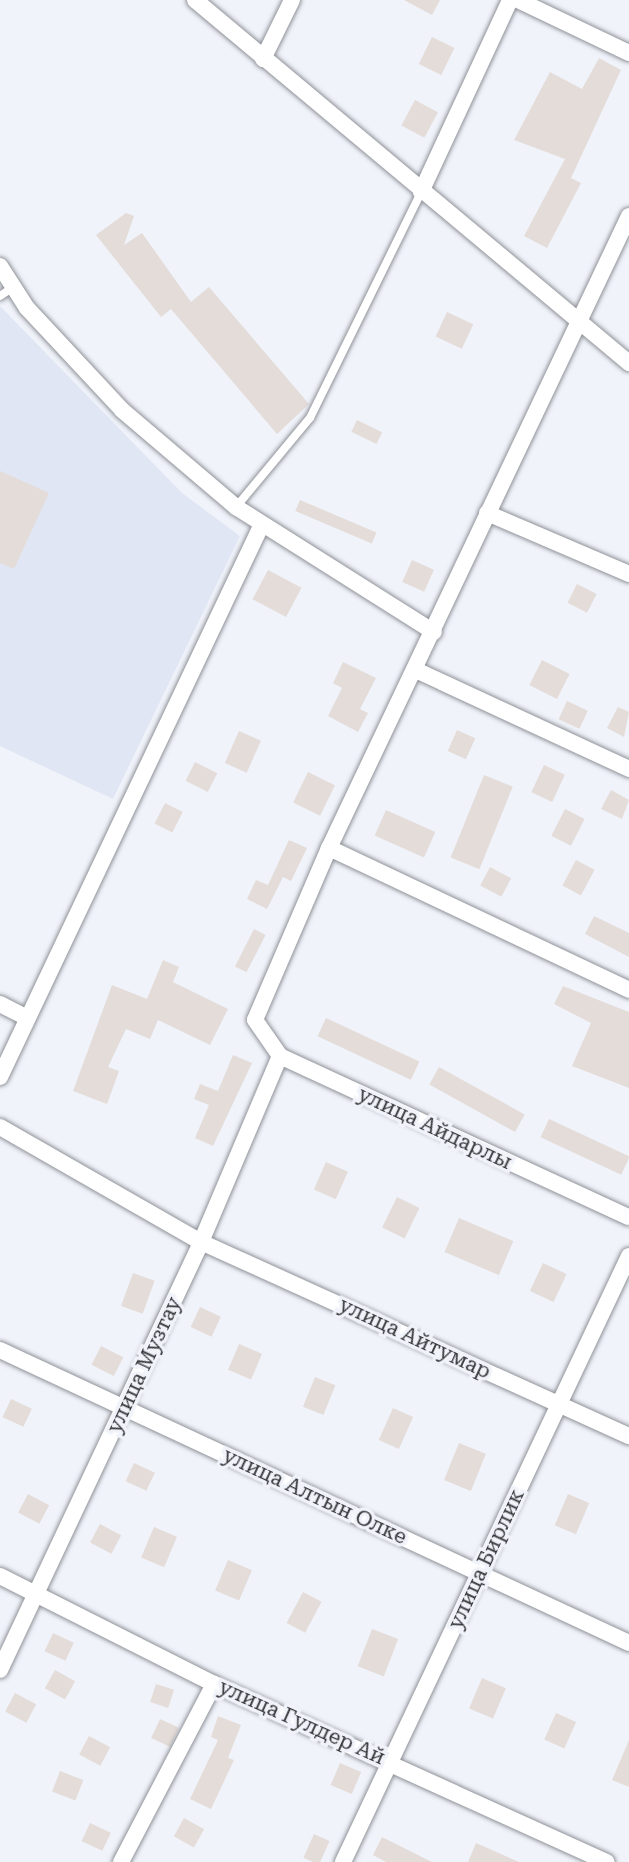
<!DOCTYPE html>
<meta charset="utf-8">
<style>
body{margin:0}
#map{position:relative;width:629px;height:1862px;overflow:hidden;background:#f0f3fa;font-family:"Roboto Serif",serif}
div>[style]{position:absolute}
.built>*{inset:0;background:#e0e6f3}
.building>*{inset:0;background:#e4dcd9;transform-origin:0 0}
.roads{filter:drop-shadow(0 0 2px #8f9298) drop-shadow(0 0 2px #8f9298)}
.lane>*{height:8px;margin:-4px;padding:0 4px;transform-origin:4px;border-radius:4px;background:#fff}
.street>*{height:16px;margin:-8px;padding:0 8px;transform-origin:8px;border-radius:8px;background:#fff}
span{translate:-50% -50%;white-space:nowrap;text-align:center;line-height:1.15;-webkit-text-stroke:7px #f0f3fa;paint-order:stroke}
.street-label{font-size:21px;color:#36373a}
</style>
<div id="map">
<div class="built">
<div style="clip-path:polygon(0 306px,182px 493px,240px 536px,113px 799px,0 746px)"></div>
</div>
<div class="building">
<div style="clip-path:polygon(404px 0,440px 0,432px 15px)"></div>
<div style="left:432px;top:37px;width:25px;height:30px;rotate:26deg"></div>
<div style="clip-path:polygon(599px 58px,621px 70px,571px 178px,581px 183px,547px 248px,524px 236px,565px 159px,514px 140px,550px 72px,582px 89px)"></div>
<div style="left:415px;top:100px;width:26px;height:29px;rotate:28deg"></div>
<div style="clip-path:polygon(126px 213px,134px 216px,124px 245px,142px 233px,191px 302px,209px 287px,309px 404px,277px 434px,171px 309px,161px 317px,96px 235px)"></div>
<div style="left:447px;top:312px;width:29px;height:27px;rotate:25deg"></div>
<div style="left:357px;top:420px;width:28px;height:13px;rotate:26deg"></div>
<div style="clip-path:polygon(0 471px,49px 493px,14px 569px,0 563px)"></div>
<div style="left:300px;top:500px;width:83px;height:12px;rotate:23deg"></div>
<div style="left:412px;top:560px;width:24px;height:24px;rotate:24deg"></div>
<div style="left:268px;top:570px;width:38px;height:33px;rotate:28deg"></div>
<div style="left:577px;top:584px;width:22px;height:21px;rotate:27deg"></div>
<div style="left:542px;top:660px;width:31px;height:28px;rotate:27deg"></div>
<div style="clip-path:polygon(343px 662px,376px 678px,360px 709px,368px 713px,358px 732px,328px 716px,342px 688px,333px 683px)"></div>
<div style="left:567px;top:701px;width:23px;height:20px;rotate:25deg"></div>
<div style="clip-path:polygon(618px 707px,629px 712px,624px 737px,607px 728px)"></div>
<div style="left:457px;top:730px;width:20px;height:23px;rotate:24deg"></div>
<div style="left:239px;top:731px;width:24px;height:35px;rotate:24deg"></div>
<div style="left:195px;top:762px;width:25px;height:21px;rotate:27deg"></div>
<div style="left:544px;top:765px;width:23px;height:30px;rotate:25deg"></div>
<div style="left:308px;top:772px;width:30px;height:34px;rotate:26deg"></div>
<div style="left:484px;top:775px;width:31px;height:89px;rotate:22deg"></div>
<div style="clip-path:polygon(611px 790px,629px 800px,622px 819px,601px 809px)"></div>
<div style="left:165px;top:803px;width:20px;height:23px;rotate:27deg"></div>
<div style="left:565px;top:809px;width:22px;height:30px;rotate:27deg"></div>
<div style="left:386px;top:810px;width:54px;height:28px;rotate:24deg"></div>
<div style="clip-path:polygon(289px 840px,307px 848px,291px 881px,283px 877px,267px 909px,247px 899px,256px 880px,268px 885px)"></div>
<div style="left:576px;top:860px;width:21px;height:29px;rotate:28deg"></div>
<div style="left:490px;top:867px;width:24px;height:21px;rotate:28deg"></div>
<div style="clip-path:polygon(594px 916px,629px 933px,629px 957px,585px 934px)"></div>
<div style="left:254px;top:929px;width:13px;height:42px;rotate:27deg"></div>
<div style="clip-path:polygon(163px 960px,179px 967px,173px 982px,228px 1009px,210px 1045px,158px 1020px,150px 1039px,126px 1029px,108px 1067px,119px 1071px,107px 1104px,73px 1091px,112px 985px,147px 999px)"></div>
<div style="clip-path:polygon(563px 986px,629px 1012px,629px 1088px,572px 1066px,591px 1023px,554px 1004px)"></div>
<div style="left:326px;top:1018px;width:103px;height:20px;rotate:25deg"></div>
<div style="clip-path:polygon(233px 1055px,252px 1063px,213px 1146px,195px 1138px,209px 1105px,194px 1099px,200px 1084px,218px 1091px)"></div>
<div style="left:439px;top:1067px;width:98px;height:20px;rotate:29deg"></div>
<div style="left:549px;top:1119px;width:89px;height:20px;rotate:25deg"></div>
<div style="left:326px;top:1162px;width:24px;height:30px;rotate:24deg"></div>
<div style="left:397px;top:1197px;width:25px;height:34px;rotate:26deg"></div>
<div style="left:459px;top:1218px;width:59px;height:37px;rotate:23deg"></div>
<div style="left:543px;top:1263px;width:26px;height:31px;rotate:25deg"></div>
<div style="left:133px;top:1273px;width:23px;height:35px;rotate:20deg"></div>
<div style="left:200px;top:1307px;width:23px;height:22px;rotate:25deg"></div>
<div style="left:239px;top:1344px;width:25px;height:28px;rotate:23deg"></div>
<div style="left:101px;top:1346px;width:25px;height:21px;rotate:27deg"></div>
<div style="left:315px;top:1377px;width:22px;height:32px;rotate:22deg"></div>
<div style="left:11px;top:1399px;width:23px;height:20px;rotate:25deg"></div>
<div style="left:393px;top:1408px;width:22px;height:35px;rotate:24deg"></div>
<div style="left:459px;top:1443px;width:29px;height:40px;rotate:22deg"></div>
<div style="left:134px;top:1463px;width:23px;height:20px;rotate:25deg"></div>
<div style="left:28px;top:1494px;width:24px;height:21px;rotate:28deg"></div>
<div style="left:568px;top:1494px;width:23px;height:34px;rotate:23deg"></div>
<div style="left:100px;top:1524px;width:24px;height:21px;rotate:28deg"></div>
<div style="left:154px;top:1527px;width:25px;height:33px;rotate:23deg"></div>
<div style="left:228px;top:1560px;width:26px;height:33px;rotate:23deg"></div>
<div style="left:303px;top:1592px;width:21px;height:35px;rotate:28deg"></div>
<div style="left:372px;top:1629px;width:28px;height:40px;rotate:21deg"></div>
<div style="left:53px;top:1633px;width:23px;height:20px;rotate:25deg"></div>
<div style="left:55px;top:1670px;width:23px;height:21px;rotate:29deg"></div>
<div style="left:482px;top:1678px;width:26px;height:33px;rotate:23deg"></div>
<div style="left:156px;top:1684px;width:19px;height:19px;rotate:18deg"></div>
<div style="left:15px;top:1693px;width:24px;height:21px;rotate:28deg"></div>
<div style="left:556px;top:1713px;width:22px;height:29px;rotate:24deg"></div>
<div style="clip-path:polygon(218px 1716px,241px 1725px,228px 1758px,234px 1760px,211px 1809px,190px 1799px,218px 1740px,211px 1737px)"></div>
<div style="left:160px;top:1719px;width:21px;height:21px;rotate:25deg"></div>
<div style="left:89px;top:1736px;width:24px;height:21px;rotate:28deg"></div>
<div style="clip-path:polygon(629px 1740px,629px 1787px,612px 1780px)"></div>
<div style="left:340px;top:1763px;width:23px;height:24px;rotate:23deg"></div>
<div style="left:60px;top:1771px;width:25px;height:22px;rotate:21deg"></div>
<div style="left:184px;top:1818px;width:23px;height:21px;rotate:29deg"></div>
<div style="left:90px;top:1823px;width:23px;height:20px;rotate:25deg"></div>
<div style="left:314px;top:1834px;width:17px;height:26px;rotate:24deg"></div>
<div style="clip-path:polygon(382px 1837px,432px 1862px,386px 1862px,373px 1855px)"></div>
<div style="clip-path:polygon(476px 1843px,519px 1862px,468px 1862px)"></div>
</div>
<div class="roads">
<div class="lane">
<div style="left:0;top:296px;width:14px;rotate:-34deg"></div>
<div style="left:236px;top:507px;width:116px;rotate:-50.3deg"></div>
<div style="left:310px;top:418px;width:252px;rotate:-63.8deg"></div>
</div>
<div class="street">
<div style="left:195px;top:0;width:566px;rotate:39.91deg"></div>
<div style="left:518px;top:0;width:123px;rotate:25.5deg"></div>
<div style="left:263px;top:59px;width:66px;rotate:-63.8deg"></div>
<div style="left:421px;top:192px;width:212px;rotate:-65.1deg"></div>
<div style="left:629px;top:216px;width:700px;rotate:115.39deg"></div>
<div style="left:329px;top:848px;width:187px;rotate:113.3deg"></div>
<div style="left:255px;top:1020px;width:44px;rotate:55.2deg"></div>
<div style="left:280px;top:1056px;width:384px;rotate:24.8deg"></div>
<div style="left:0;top:266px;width:50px;rotate:57.3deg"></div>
<div style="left:27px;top:308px;width:139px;rotate:47deg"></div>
<div style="left:122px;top:410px;width:150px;rotate:40.4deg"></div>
<div style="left:236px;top:507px;width:234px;rotate:32.3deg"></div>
<div style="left:487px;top:513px;width:155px;rotate:23.2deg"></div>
<div style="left:418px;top:671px;width:233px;rotate:24.9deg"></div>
<div style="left:329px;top:848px;width:332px;rotate:25.3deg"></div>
<div style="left:0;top:1004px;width:31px;rotate:27deg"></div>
<div style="left:0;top:1077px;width:610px;rotate:-64.65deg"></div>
<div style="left:0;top:1127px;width:232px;rotate:29.8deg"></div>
<div style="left:201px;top:1242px;width:470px;rotate:24.4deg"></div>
<div style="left:0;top:1350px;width:694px;rotate:24.98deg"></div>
<div style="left:0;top:1576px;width:240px;rotate:26.8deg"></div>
<div style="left:214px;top:1684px;width:431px;rotate:24.4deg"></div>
<div style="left:0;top:1670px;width:473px;rotate:-64.8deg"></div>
<div style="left:201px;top:1242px;width:202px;rotate:-67deg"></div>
<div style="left:121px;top:1862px;width:201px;rotate:-62.4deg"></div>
<div style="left:343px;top:1862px;width:670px;rotate:-64.74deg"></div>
</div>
</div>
<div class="street-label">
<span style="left:435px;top:1128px;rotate:25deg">улица Айдарлы</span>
<span style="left:415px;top:1338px;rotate:25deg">улица Айтумар</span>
<span style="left:144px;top:1365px;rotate:-65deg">улица Музтау</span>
<span style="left:315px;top:1496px;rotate:25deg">улица Алтын Олке</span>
<span style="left:486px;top:1559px;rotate:-65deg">улица Бирлик</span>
<span style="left:302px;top:1722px;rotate:24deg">улица Гулдер Ай</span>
</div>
</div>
